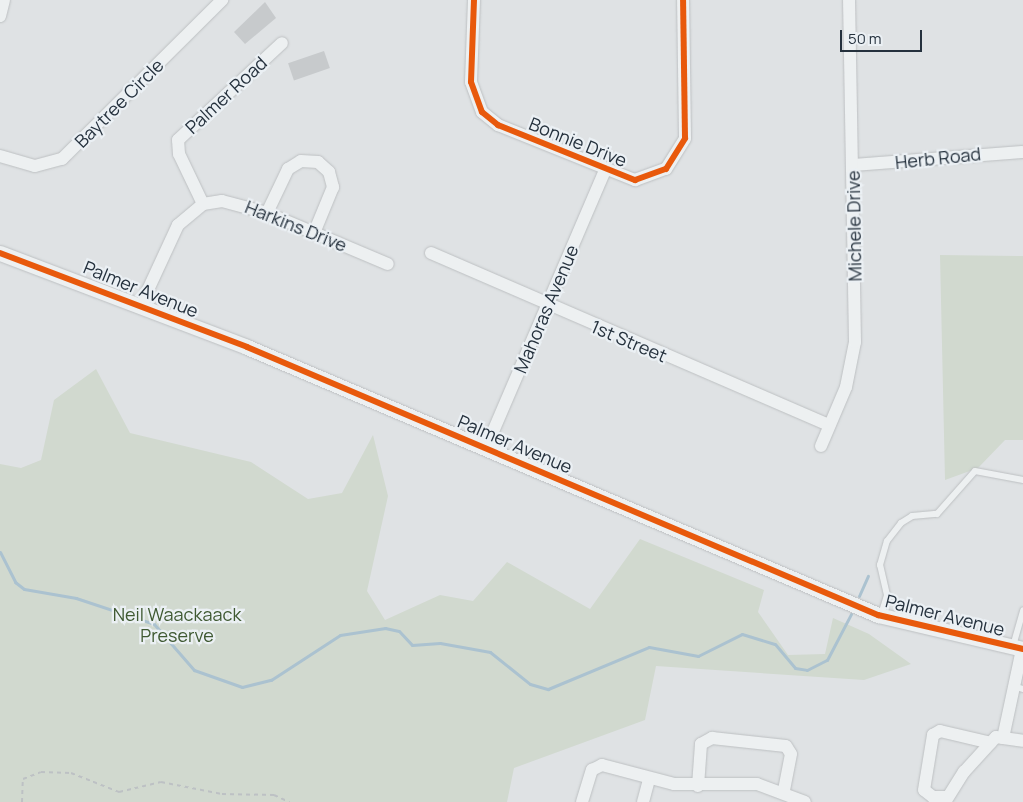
<!DOCTYPE html>
<style>
body{margin:0}
#map{position:relative;width:1023px;height:802px;overflow:hidden;background:#dfe2e4;font-family:Manrope,sans-serif}
div>[style]{position:absolute}
.green>*{inset:0;background:#d1d9cf}
.stream>*{height:3px;margin:-1.5px;padding:0 1.5px;transform-origin:1.5px;border-radius:1.5px;background:#abc2d0}
.building>*{inset:0;background:#c7cacc;transform-origin:0 0}
.path>*{height:2px;margin-top:-1px;transform-origin:0;background:repeating-linear-gradient(90deg,#bdc1c4 0 4px,transparent 0 8px)}
.roads{filter:drop-shadow(0 0 1px #bdc0c2) drop-shadow(0 0 1px #bdc0c2)}
.service>*{height:6px;margin:-3px;padding:0 3px;transform-origin:3px;border-radius:3px;background:#edf0f1}
.minor>*{height:12px;margin:-6px;padding:0 6px;transform-origin:6px;border-radius:6px;background:#edf0f1}
.tertiary>*{height:15px;margin:-7.5px;padding:0 7.5px;transform-origin:7.5px;border-radius:7.5px;background:#edf0f1}
.cycleway>*{height:6px;margin:-3px;padding:0 3px;transform-origin:3px;border-radius:3px;background:#e8590c}
span{translate:-50% -50%;white-space:nowrap;text-align:center;line-height:1.15;-webkit-text-stroke:4.5px #ebf0f4;paint-order:stroke}
.street-label{font-size:18px;color:#25313d}
.park-label{font-size:18px;color:#3f5932}
.scale{position:absolute;left:840px;top:30px;width:82px;height:22px;box-sizing:border-box;border:2px solid #25313d;border-top:0;padding-left:6px;font-size:15px;line-height:18px;white-space:nowrap;color:#25313d;-webkit-text-stroke:4px #ebf0f4;paint-order:stroke}
</style>
<div id="map">
<div class="green">
<div style="clip-path:polygon(940px 255px,1023px 256px,1023px 440px,1005px 440px,978px 468px,945px 480px)"></div>
<div style="clip-path:polygon(96px 369px,130px 433px,251px 462px,308px 499px,342px 493px,373px 435px,388px 496px,367px 591px,385px 620px,440px 595px,473px 601px,507px 562px,590px 609px,640px 539px,764px 590px,758px 612px,788px 655px,825px 654px,833px 618px,869px 634px,911px 664px,864px 680px,656px 666px,645px 720px,514px 768px,507px 802px,0 802px,0 464px,21px 468px,41px 460px,54px 400px)"></div>
</div>
<div class="stream">
<div style="left:0;top:552px;width:34px;rotate:63deg"></div>
<div style="left:15px;top:582px;width:11px;rotate:38deg"></div>
<div style="left:24px;top:589px;width:53px;rotate:9.8deg"></div>
<div style="left:76px;top:598px;width:82px;rotate:18.4deg"></div>
<div style="left:154px;top:624px;width:61px;rotate:49deg"></div>
<div style="left:194px;top:670px;width:51px;rotate:19.5deg"></div>
<div style="left:242px;top:687px;width:30px;rotate:-14deg"></div>
<div style="left:271px;top:680px;width:82px;rotate:-33.1deg"></div>
<div style="left:340px;top:635px;width:46px;rotate:-8.8deg"></div>
<div style="left:385px;top:628px;width:14px;rotate:12deg"></div>
<div style="left:399px;top:631px;width:19px;rotate:47deg"></div>
<div style="left:412px;top:645px;width:28px;rotate:-4deg"></div>
<div style="left:440px;top:643px;width:51px;rotate:10.2deg"></div>
<div style="left:490px;top:652px;width:51px;rotate:38.7deg"></div>
<div style="left:530px;top:684px;width:19px;rotate:16deg"></div>
<div style="left:548px;top:689px;width:109px;rotate:-22.6deg"></div>
<div style="left:649px;top:647px;width:50px;rotate:10.4deg"></div>
<div style="left:698px;top:656px;width:49px;rotate:-26.6deg"></div>
<div style="left:742px;top:634px;width:34px;rotate:17deg"></div>
<div style="left:775px;top:644px;width:31px;rotate:50deg"></div>
<div style="left:795px;top:668px;width:12px;rotate:9deg"></div>
<div style="left:807px;top:670px;width:22px;rotate:-27deg"></div>
<div style="left:827px;top:660px;width:52px;rotate:-62.4deg"></div>
<div style="left:859px;top:596px;width:22px;rotate:-66deg"></div>
</div>
<div class="building">
<div style="clip-path:polygon(265px 2px,276px 18px,245px 44px,234px 32px)"></div>
<div style="left:324px;top:51px;width:18px;height:38px;rotate:71deg"></div>
</div>
<div class="path">
<div style="left:22px;top:802px;width:23px;rotate:-88deg"></div>
<div style="left:23px;top:779px;width:19px;rotate:-21deg"></div>
<div style="left:41px;top:772px;width:30px;rotate:2deg"></div>
<div style="left:71px;top:773px;width:52px;rotate:21.6deg"></div>
<div style="left:119px;top:792px;width:43px;rotate:-13.4deg"></div>
<div style="left:161px;top:782px;width:62px;rotate:11.1deg"></div>
<div style="left:222px;top:794px;width:52px;rotate:1.1deg"></div>
<div style="left:274px;top:795px;width:17px;rotate:25deg"></div>
</div>
<div class="roads">
<div class="service">
<div style="left:881px;top:615px;width:21px;rotate:-73deg"></div>
<div style="left:887px;top:595px;width:31px;rotate:-103deg"></div>
<div style="left:880px;top:565px;width:25px;rotate:-74deg"></div>
<div style="left:887px;top:541px;width:23px;rotate:-52deg"></div>
<div style="left:901px;top:523px;width:13px;rotate:-32deg"></div>
<div style="left:912px;top:516px;width:25px;rotate:-5deg"></div>
<div style="left:937px;top:514px;width:57px;rotate:-48.5deg"></div>
<div style="left:975px;top:471px;width:49px;rotate:10.6deg"></div>
<div style="left:1013px;top:646px;width:37px;rotate:-74deg"></div>
<div style="left:1013px;top:686px;width:10px;rotate:17deg"></div>
</div>
<div class="minor">
<div style="left:474px;top:0;width:82px;rotate:92.1deg"></div>
<div style="left:471px;top:82px;width:32px;rotate:70deg"></div>
<div style="left:482px;top:112px;width:21px;rotate:39deg"></div>
<div style="left:498px;top:125px;width:148px;rotate:21.9deg"></div>
<div style="left:635px;top:180px;width:33px;rotate:-20deg"></div>
<div style="left:666px;top:169px;width:36px;rotate:-58deg"></div>
<div style="left:685px;top:138px;width:138px;rotate:-90.8deg"></div>
<div style="left:0;top:16px;width:16px;rotate:-76deg"></div>
<div style="left:0;top:156px;width:36px;rotate:16deg"></div>
<div style="left:35px;top:166px;width:28px;rotate:-15deg"></div>
<div style="left:62px;top:159px;width:226px;rotate:-44.8deg"></div>
<div style="left:853px;top:165px;width:170px;rotate:-4.4deg"></div>
<div style="left:203px;top:204px;width:55px;rotate:-115.6deg"></div>
<div style="left:179px;top:154px;width:14px;rotate:-94deg"></div>
<div style="left:178px;top:140px;width:142px;rotate:-43deg"></div>
<div style="left:267px;top:213px;width:49px;rotate:-64.5deg"></div>
<div style="left:288px;top:169px;width:15px;rotate:-32deg"></div>
<div style="left:301px;top:161px;width:17px;rotate:3deg"></div>
<div style="left:318px;top:162px;width:15px;rotate:42deg"></div>
<div style="left:329px;top:172px;width:16px;rotate:75deg"></div>
<div style="left:333px;top:187px;width:50px;rotate:112.4deg"></div>
<div style="left:431px;top:253px;width:434px;rotate:23.4deg"></div>
<div style="left:141px;top:305px;width:88px;rotate:-65.2deg"></div>
<div style="left:178px;top:225px;width:33px;rotate:-40deg"></div>
<div style="left:203px;top:204px;width:19px;rotate:-9deg"></div>
<div style="left:222px;top:201px;width:47px;rotate:14.9deg"></div>
<div style="left:267px;top:213px;width:131px;rotate:22.9deg"></div>
<div style="left:821px;top:446px;width:64px;rotate:-67deg"></div>
<div style="left:846px;top:387px;width:46px;rotate:-78.7deg"></div>
<div style="left:855px;top:342px;width:342px;rotate:-91deg"></div>
<div style="left:486px;top:448px;width:302px;rotate:-66.8deg"></div>
<div style="left:1003px;top:738px;width:91px;rotate:-77.9deg"></div>
<div style="left:698px;top:786px;width:42px;rotate:-85.9deg"></div>
<div style="left:701px;top:744px;width:13px;rotate:-29deg"></div>
<div style="left:712px;top:738px;width:74px;rotate:6.2deg"></div>
<div style="left:786px;top:746px;width:9px;rotate:58deg"></div>
<div style="left:791px;top:754px;width:38px;rotate:101deg"></div>
<div style="left:945px;top:797px;width:12px;rotate:180deg"></div>
<div style="left:933px;top:797px;width:11px;rotate:-142deg"></div>
<div style="left:924px;top:790px;width:56px;rotate:-80.7deg"></div>
<div style="left:933px;top:735px;width:8px;rotate:-30deg"></div>
<div style="left:940px;top:731px;width:52px;rotate:13.2deg"></div>
<div style="left:582px;top:802px;width:34px;rotate:-73deg"></div>
<div style="left:592px;top:770px;width:11px;rotate:-27deg"></div>
<div style="left:602px;top:765px;width:74px;rotate:14.8deg"></div>
<div style="left:674px;top:784px;width:83px"></div>
<div style="left:757px;top:784px;width:51px;rotate:20.6deg"></div>
<div style="left:643px;top:802px;width:24px;rotate:-75deg"></div>
<div style="left:945px;top:802px;width:36px;rotate:-58deg"></div>
<div style="left:964px;top:772px;width:47px;rotate:-47.6deg"></div>
<div style="left:996px;top:737px;width:27px;rotate:8deg"></div>
</div>
<div class="tertiary">
<div style="left:0;top:253px;width:264px;rotate:20.8deg"></div>
<div style="left:247px;top:347px;width:686px;rotate:23.01deg"></div>
<div style="left:878px;top:615px;width:149px;rotate:13.2deg"></div>
</div>
</div>
<div class="cycleway">
<div style="left:474px;top:0;width:82px;rotate:92.1deg"></div>
<div style="left:471px;top:82px;width:32px;rotate:70deg"></div>
<div style="left:482px;top:112px;width:21px;rotate:39deg"></div>
<div style="left:498px;top:125px;width:148px;rotate:21.9deg"></div>
<div style="left:635px;top:180px;width:33px;rotate:-20deg"></div>
<div style="left:666px;top:169px;width:36px;rotate:-58deg"></div>
<div style="left:685px;top:138px;width:138px;rotate:-90.8deg"></div>
<div style="left:0;top:253px;width:264px;rotate:20.8deg"></div>
<div style="left:247px;top:347px;width:686px;rotate:23.01deg"></div>
<div style="left:878px;top:615px;width:149px;rotate:13.2deg"></div>
</div>
<div class="street-label">
<span style="left:226px;top:95px;rotate:-43deg">Palmer Road</span>
<span style="left:119px;top:103px;rotate:-45deg">Baytree Circle</span>
<span style="left:578px;top:142px;rotate:22deg">Bonnie Drive</span>
<span style="left:938px;top:158px;rotate:-6deg">Herb Road</span>
<span style="left:296px;top:226px;rotate:22deg">Harkins Drive</span>
<span style="left:854px;top:226px;rotate:-91deg">Michele Drive</span>
<span style="left:141px;top:289px;rotate:22deg">Palmer Avenue</span>
<span style="left:546px;top:309px;rotate:-67deg">Mahoras Avenue</span>
<span style="left:629px;top:341px;rotate:23deg">1st Street</span>
<span style="left:515px;top:444px;rotate:23deg">Palmer Avenue</span>
<span style="left:945px;top:615px;rotate:14deg">Palmer Avenue</span>
</div>
<div class="park-label">
<span style="left:177px;top:625px">Neil Waackaack<br>Preserve</span>
</div>
<div class="scale">50 m</div>
</div>
